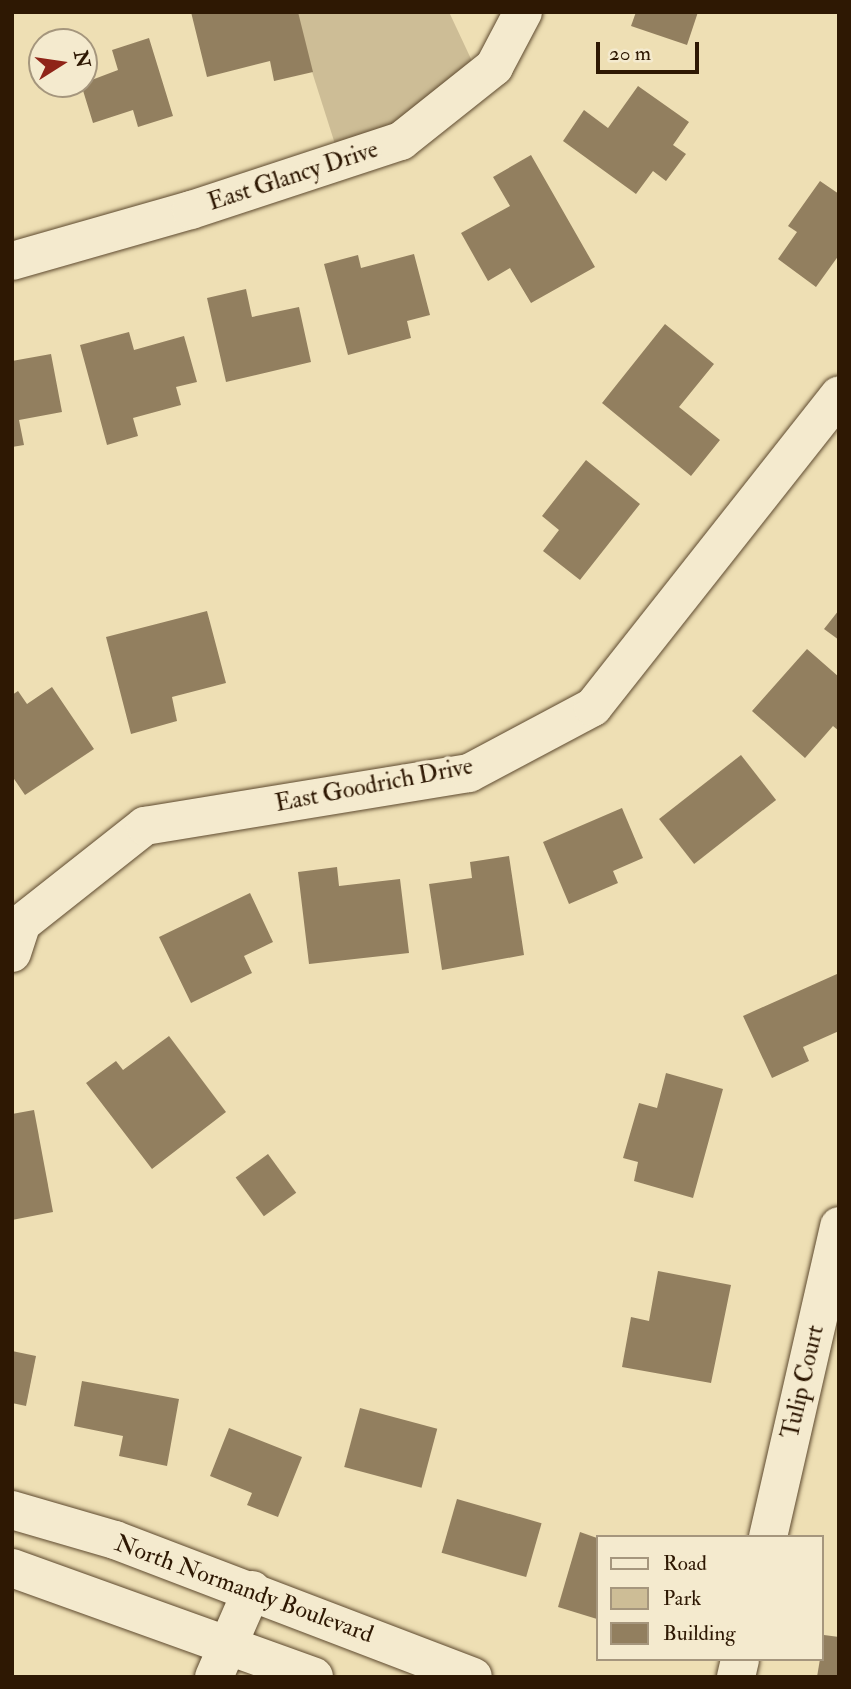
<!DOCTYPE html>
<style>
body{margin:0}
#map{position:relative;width:851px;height:1689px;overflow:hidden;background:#eedfb4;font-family:"IM FELL Double Pica",serif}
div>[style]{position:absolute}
.green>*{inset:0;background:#cdbd96}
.building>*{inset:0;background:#927f5f;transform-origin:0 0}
.roads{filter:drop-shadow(0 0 2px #5e4a2f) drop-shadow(0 0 2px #5e4a2f)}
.minor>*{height:38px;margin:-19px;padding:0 19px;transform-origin:19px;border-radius:19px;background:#f4eace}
span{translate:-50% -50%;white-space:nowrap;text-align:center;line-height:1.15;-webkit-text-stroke:7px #f4eace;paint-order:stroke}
.street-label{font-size:24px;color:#2e1803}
.frame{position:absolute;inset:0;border:14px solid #2e1803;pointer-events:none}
.legend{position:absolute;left:596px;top:1535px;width:228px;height:126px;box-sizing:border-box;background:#f4eace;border:2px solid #a5967d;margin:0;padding:9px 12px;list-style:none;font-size:21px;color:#2e1803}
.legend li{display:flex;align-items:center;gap:14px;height:35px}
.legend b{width:35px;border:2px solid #a5967d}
.north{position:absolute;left:28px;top:28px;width:70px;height:70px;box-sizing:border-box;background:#f4eace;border:2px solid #a5967d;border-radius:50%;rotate:78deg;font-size:19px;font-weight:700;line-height:28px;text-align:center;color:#2e1803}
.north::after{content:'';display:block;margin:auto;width:24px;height:32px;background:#8f2418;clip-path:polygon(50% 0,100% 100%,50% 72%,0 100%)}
.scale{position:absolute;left:596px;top:42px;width:103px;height:32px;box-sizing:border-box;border:4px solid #2e1803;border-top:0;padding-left:9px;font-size:21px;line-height:24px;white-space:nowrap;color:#2e1803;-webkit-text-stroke:5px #f4eace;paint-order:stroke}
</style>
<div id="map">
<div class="green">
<div style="clip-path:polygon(293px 12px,449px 12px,472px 61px,391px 125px,335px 144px)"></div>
</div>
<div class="building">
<div style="clip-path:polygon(191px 12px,298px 12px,313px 72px,274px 81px,270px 61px,207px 77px)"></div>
<div style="clip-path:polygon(636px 12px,698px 12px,687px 45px,631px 26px)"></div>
<div style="clip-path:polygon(149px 38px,173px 116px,138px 127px,133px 110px,93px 123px,81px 84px,118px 70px,112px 50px)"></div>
<div style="clip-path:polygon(638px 86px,689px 122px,673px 145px,686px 154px,666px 181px,653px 171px,636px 194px,563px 141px,584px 110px,608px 128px)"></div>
<div style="clip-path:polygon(531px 155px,595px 267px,531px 303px,510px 268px,488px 281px,461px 233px,510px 206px,493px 177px)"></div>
<div style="clip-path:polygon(820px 181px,839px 194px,839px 255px,816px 287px,778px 259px,797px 232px,788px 226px)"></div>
<div style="clip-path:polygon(414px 254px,430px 315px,407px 321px,411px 338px,348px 355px,324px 264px,358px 255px,361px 268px)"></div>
<div style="clip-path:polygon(246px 289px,252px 317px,299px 307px,311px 362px,226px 382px,207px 298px)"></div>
<div style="clip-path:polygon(665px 324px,714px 364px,679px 407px,720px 440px,691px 476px,602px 403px)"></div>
<div style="clip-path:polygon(129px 332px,134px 350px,184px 336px,197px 382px,176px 387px,181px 405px,133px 418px,138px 436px,107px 445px,80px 345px)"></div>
<div style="clip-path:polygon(51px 354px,62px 412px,19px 420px,24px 445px,12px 447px,12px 361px)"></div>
<div style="clip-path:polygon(586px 460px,640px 504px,580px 580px,543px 551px,559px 530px,542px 516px)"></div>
<div style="clip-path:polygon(839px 610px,839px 640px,824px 629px)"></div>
<div style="clip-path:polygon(207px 611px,226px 683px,172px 697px,177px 721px,131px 734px,106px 637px)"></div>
<div style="clip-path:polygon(807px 649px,839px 677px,839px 731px,833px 726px,805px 758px,752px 711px)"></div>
<div style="clip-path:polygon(52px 687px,94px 749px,25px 795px,12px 776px,12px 695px,18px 691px,27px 704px)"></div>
<div style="left:741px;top:755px;width:57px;height:104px;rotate:52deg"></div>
<div style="clip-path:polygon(622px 808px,643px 858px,613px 871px,618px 883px,569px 904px,543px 842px)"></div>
<div style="clip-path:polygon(509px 856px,524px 955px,442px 970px,429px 884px,472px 878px,470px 862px)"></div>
<div style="clip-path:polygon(337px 867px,339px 886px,400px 879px,409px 953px,309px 964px,298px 872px)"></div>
<div style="clip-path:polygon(250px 893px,273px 942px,244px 956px,252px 973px,191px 1003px,159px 937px)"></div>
<div style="clip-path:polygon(837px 974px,839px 1031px,803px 1047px,809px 1061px,772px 1078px,743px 1016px)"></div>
<div style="clip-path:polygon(169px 1036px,226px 1112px,152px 1169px,86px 1083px,116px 1061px,123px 1070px)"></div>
<div style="clip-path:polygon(666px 1073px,723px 1089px,693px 1198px,634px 1181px,638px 1162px,623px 1158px,639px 1103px,657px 1108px)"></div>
<div style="clip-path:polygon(34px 1110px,53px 1212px,12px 1220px,12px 1114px)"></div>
<div style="left:268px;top:1154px;width:48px;height:40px;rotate:54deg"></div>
<div style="clip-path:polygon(658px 1271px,731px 1285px,711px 1383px,622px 1367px,631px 1317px,649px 1321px)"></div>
<div style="clip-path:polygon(12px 1351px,36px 1356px,26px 1406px,12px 1403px)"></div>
<div style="clip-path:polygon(82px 1381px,179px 1399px,167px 1466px,119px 1456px,123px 1436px,74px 1426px)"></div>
<div style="left:360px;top:1408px;width:80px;height:61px;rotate:15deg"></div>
<div style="clip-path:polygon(229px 1428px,302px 1457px,278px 1517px,247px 1505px,252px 1493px,210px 1476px)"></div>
<div style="left:457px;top:1499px;width:88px;height:56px;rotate:16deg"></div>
<div style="clip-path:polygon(580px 1532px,597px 1538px,597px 1619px,558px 1607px)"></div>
<div style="clip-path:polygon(824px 1635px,839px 1637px,839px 1677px,817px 1677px)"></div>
</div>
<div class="roads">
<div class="minor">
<div style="left:12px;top:261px;width:186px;rotate:-15.9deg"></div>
<div style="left:191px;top:210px;width:221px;rotate:-18.2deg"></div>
<div style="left:401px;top:141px;width:119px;rotate:-38.5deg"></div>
<div style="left:494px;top:67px;width:62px;rotate:-62.2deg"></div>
<div style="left:12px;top:953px;width:32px;rotate:-72deg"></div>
<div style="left:22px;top:923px;width:157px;rotate:-38.3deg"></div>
<div style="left:145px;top:826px;width:328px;rotate:-9.3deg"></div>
<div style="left:469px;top:773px;width:140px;rotate:-28deg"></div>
<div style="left:593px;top:707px;width:397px;rotate:-51.7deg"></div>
<div style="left:12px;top:1510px;width:107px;rotate:16.2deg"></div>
<div style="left:115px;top:1540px;width:383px;rotate:20.9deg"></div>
<div style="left:768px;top:1537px;width:319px;rotate:-77.1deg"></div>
<div style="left:12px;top:1568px;width:321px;rotate:19.8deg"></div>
<div style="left:214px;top:1677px;width:95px;rotate:-66.4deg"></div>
<div style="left:736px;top:1677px;width:18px;rotate:-77deg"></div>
</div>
</div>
<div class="street-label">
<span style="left:293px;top:176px;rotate:-18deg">East Glancy Drive</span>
<span style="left:374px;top:785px;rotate:-11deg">East Goodrich Drive</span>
<span style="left:803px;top:1382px;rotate:-77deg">Tulip Court</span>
<span style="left:244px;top:1589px;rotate:20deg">North Normandy Boulevard</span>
</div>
<div class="frame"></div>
<ul class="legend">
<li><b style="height:9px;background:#f4eace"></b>Road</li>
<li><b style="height:19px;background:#cdbd96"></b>Park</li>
<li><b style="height:19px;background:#927f5f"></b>Building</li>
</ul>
<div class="north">N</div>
<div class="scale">20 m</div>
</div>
